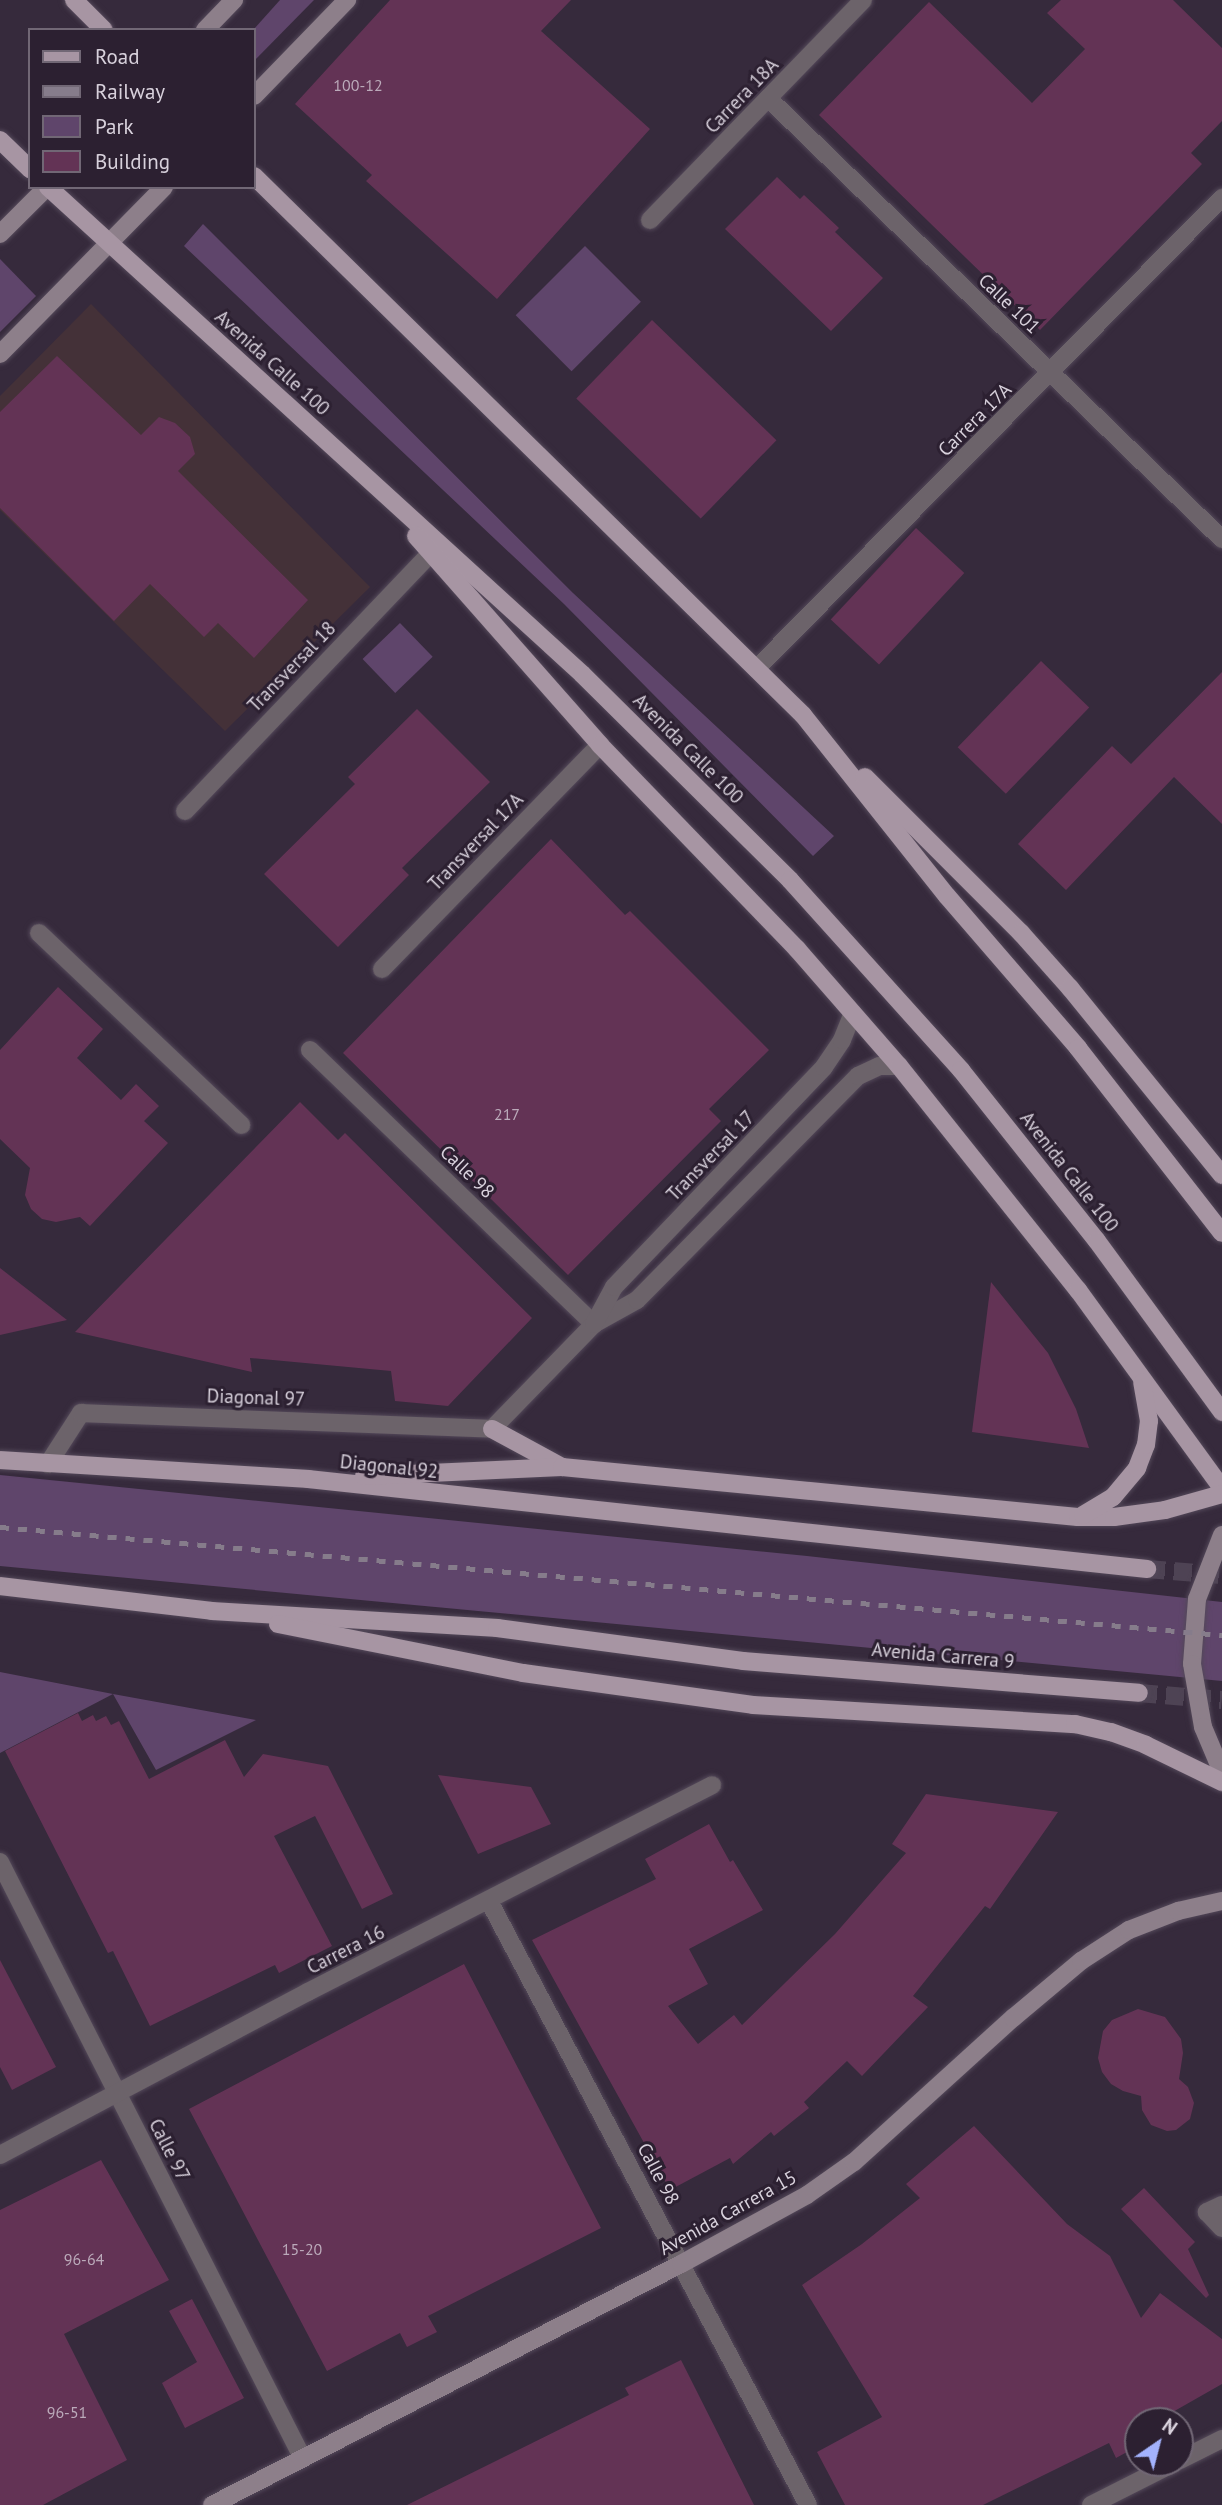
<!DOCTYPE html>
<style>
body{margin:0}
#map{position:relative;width:1222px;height:2505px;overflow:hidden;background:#362a3c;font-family:"PT Sans",sans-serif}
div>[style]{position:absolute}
.medical>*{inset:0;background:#443138}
.green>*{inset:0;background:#5f456b;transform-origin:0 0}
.building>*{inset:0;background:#633355;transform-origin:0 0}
.primary-tunnel>*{height:18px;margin-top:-9px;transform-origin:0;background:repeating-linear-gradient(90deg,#4e4354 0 18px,transparent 0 27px)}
.roads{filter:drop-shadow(0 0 2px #534859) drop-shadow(0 0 2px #534859)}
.street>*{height:18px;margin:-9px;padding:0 9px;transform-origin:9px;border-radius:9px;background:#6c636a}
.secondary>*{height:18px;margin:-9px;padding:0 9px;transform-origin:9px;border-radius:9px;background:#8d7f8a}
.primary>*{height:18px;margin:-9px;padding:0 9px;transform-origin:9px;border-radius:9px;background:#a795a3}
.rail>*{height:5px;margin-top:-2.5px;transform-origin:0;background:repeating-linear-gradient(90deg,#867c8b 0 9px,transparent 0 18px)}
span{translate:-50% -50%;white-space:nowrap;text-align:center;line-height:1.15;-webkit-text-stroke:6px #2c2031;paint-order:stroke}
.number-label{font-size:16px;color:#bbaaba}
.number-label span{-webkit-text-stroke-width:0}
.street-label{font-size:19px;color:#d8d1dc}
.legend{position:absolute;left:28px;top:28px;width:228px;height:161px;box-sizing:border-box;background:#2c2031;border:2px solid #716775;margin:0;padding:9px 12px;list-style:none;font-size:21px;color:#d8d1dc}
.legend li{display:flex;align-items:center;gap:14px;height:35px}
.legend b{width:35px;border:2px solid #716775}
.north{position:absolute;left:1124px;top:2407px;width:70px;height:70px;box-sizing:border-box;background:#2c2031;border:2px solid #716775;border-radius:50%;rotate:35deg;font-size:19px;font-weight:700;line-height:28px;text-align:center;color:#d8d1dc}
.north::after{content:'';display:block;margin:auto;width:24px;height:32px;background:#a3b2fd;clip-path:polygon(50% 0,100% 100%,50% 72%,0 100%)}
</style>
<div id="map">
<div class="medical">
<div style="clip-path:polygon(91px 304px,370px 587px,225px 731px,0 510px,0 396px)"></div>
</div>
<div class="green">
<div style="clip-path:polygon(280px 0,314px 0,254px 61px,253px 30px)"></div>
<div style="clip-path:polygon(203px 224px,573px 593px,834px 836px,813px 856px,564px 604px,184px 246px)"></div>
<div style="left:585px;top:246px;width:79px;height:98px;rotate:45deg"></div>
<div style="clip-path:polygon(0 259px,36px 296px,0 332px)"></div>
<div style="left:400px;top:623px;width:47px;height:52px;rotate:46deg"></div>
<div style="clip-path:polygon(0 1475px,807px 1556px,1222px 1602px,1222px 1681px,0 1566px)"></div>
<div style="clip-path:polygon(0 1672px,113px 1694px,256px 1720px,156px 1770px,113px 1694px,0 1753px)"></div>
</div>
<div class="building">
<div style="clip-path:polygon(390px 0,571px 0,541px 31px,650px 129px,497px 299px,366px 181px,372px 175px,295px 104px)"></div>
<div style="clip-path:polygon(1061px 0,1173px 0,1222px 48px,1222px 121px,1191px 153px,1202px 164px,1040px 330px,819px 115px,929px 2px,1032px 103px,1085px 49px,1047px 13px)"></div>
<div style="clip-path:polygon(777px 177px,800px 199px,804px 195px,839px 228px,835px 232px,883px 278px,831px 331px,725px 229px)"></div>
<div style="left:652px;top:320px;width:173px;height:109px;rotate:44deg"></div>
<div style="clip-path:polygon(57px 356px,141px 435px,159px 417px,175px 423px,190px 437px,195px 454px,178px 471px,308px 600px,254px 658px,218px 623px,204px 637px,150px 584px,114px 621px,0 508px,0 412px)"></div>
<div style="left:916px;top:528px;width:66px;height:125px;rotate:43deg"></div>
<div style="left:1041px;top:661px;width:67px;height:120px;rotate:44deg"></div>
<div style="clip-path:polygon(1222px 672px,1222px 824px,1174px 777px,1066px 890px,1018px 844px,1112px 746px,1131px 764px)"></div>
<div style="clip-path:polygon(417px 709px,490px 782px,402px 868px,409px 875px,338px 947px,264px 874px,355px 784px,348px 777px)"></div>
<div style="clip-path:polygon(551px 839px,625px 915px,630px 911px,769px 1050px,709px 1109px,721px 1121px,568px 1275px,343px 1053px)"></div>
<div style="clip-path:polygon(58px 987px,103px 1029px,77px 1058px,121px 1100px,136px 1084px,159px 1106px,144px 1121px,168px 1143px,90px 1226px,80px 1217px,56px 1222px,42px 1219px,31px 1209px,25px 1195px,30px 1168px,0 1139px,0 1050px)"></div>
<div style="clip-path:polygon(300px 1102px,338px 1140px,345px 1133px,532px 1318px,448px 1406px,395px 1401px,391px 1371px,250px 1358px,252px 1372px,75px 1332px)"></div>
<div style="clip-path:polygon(0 1268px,67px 1320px,0 1335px)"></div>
<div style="clip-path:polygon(991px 1282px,1048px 1353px,1076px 1409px,1089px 1448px,972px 1432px)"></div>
<div style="clip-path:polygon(78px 1713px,82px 1721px,93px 1715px,96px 1721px,106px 1716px,111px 1725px,119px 1721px,149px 1779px,225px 1740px,244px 1777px,263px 1754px,328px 1766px,393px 1894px,362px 1909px,315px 1816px,274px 1836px,332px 1946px,279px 1973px,275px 1965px,150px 2026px,113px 1951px,108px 1953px,5px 1751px)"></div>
<div style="clip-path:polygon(438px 1775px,531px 1787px,551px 1824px,478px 1854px)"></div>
<div style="clip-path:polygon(926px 1794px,1058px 1812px,990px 1909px,985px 1906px,913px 1996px,928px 2007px,862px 2076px,847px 2061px,804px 2102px,809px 2108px,774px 2136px,771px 2132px,733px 2164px,730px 2158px,670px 2190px,532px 1940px,656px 1879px,645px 1859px,709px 1824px,730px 1862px,733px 1860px,763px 1910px,689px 1949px,708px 1984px,668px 2006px,698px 2044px,734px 2015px,742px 2025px,835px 1934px,906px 1853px,892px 1844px)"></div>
<div style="clip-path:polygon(0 1960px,56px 2067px,12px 2090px,0 2067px)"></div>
<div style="clip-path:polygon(464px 1964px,601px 2228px,428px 2316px,437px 2332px,407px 2347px,400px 2333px,327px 2371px,189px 2109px)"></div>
<div style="clip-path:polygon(1138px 2009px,1165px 2017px,1181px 2039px,1183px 2053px,1179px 2079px,1188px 2087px,1194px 2103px,1190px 2119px,1176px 2130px,1167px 2131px,1151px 2125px,1142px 2110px,1141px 2096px,1123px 2091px,1111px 2084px,1102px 2072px,1098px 2058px,1103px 2031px,1112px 2020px)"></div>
<div style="clip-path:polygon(974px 2126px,1067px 2224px,1110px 2256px,1141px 2318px,1160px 2293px,1222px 2339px,1222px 2384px,1171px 2413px,1175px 2421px,1138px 2421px,1138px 2446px,1116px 2458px,1109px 2443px,983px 2505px,845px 2505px,817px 2452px,882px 2417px,802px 2285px,862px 2244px,920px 2198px,906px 2184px)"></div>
<div style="clip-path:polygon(101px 2160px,169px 2280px,64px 2334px,127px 2460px,43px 2505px,0 2505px,0 2210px)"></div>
<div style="clip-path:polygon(1144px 2188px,1195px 2242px,1188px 2249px,1209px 2295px,1206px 2298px,1121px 2209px)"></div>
<div style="clip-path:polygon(192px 2299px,244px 2398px,185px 2428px,162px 2383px,197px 2362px,169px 2311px)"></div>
<div style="clip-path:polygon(681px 2360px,754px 2505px,407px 2505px,629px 2395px,625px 2388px)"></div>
</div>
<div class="primary-tunnel">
<div style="left:1147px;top:1569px;width:75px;rotate:4.6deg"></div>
<div style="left:1139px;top:1693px;width:83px;rotate:4.8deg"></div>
</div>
<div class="roads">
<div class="street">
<div style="left:768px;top:98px;width:633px;rotate:44.17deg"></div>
<div style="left:650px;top:220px;width:306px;rotate:-45.9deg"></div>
<div style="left:756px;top:669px;width:663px;rotate:-45.31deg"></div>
<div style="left:185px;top:811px;width:356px;rotate:-46.4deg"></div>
<div style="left:39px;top:933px;width:279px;rotate:43.5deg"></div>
<div style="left:382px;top:969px;width:313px;rotate:-45.8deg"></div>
<div style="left:310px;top:1050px;width:395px;rotate:44deg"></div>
<div style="left:594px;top:1324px;width:49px;rotate:-29.2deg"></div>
<div style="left:637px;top:1300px;width:315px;rotate:-45.4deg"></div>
<div style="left:858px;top:1076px;width:23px;rotate:-25deg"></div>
<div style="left:879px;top:1066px;width:20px"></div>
<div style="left:48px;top:1464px;width:61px;rotate:-57.1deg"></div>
<div style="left:81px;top:1413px;width:411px;rotate:2.2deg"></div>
<div style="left:492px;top:1429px;width:146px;rotate:-45.8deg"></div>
<div style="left:594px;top:1324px;width:42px;rotate:-61.6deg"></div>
<div style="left:614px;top:1287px;width:304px;rotate:-46.3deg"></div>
<div style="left:824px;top:1067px;width:32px;rotate:-56deg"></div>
<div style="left:842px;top:1040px;width:29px;rotate:-68deg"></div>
<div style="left:0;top:1862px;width:667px;rotate:63.09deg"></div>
<div style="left:489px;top:1901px;width:683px;rotate:62.16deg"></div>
<div style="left:0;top:2155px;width:348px;rotate:-27.9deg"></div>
<div style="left:308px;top:1992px;width:454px;rotate:-27.1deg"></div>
<div style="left:1222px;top:2205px;width:17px;rotate:155deg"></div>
<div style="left:1207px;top:2212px;width:22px;rotate:47deg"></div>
<div style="left:1180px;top:2460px;width:47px;rotate:-26.6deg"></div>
<div style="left:1091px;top:2505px;width:93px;rotate:-26.8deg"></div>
</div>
<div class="secondary">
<div style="left:205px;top:30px;width:42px;rotate:-46deg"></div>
<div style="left:254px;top:96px;width:134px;rotate:-45.9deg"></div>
<div style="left:0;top:234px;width:66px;rotate:-45deg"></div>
<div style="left:0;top:354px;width:234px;rotate:-45.5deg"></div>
<div style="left:1222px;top:1535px;width:69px;rotate:111.3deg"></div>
<div style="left:1197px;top:1599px;width:65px;rotate:94.4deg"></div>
<div style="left:1192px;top:1664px;width:64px;rotate:80.1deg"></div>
<div style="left:1203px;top:1727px;width:49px;rotate:67.1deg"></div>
<div style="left:212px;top:2505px;width:527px;rotate:-27.2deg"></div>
<div style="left:681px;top:2264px;width:144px;rotate:-28.7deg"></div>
<div style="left:807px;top:2195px;width:57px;rotate:-35.1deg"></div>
<div style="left:854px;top:2162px;width:215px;rotate:-42.2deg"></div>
<div style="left:1013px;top:2018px;width:89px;rotate:-40deg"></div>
<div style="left:1081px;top:1961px;width:57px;rotate:-32.9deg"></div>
<div style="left:1129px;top:1930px;width:53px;rotate:-21.2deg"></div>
<div style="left:1178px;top:1911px;width:45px;rotate:-12.8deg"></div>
</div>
<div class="primary">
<div style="left:74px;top:0;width:42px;rotate:45deg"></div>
<div style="left:0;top:140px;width:42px;rotate:44deg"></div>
<div style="left:254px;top:176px;width:769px;rotate:44.47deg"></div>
<div style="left:803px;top:715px;width:231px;rotate:51.5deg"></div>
<div style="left:947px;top:896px;width:201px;rotate:49.2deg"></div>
<div style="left:1078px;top:1048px;width:234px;rotate:52.1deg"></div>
<div style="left:48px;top:187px;width:723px;rotate:42.36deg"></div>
<div style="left:582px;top:674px;width:293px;rotate:44.7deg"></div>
<div style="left:790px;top:880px;width:256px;rotate:48deg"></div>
<div style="left:961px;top:1070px;width:218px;rotate:51.5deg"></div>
<div style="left:1097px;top:1241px;width:212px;rotate:53.8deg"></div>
<div style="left:416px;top:536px;width:278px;rotate:48.6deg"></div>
<div style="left:600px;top:745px;width:284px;rotate:46deg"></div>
<div style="left:797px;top:949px;width:155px;rotate:48.9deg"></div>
<div style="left:899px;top:1066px;width:287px;rotate:51.4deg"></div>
<div style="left:1078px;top:1290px;width:245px;rotate:54deg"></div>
<div style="left:865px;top:777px;width:221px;rotate:45deg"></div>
<div style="left:1021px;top:933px;width:74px;rotate:48.3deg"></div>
<div style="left:1070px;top:988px;width:241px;rotate:50.9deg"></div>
<div style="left:492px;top:1429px;width:80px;rotate:28.5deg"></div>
<div style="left:0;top:1460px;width:309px;rotate:3.5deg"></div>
<div style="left:308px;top:1479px;width:844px;rotate:6.12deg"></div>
<div style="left:364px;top:1476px;width:198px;rotate:-2.6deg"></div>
<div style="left:562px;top:1467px;width:518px;rotate:5.53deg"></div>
<div style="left:1078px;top:1517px;width:36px"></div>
<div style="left:1114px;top:1517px;width:51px;rotate:-7.8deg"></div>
<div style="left:1165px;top:1510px;width:59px;rotate:-15.7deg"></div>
<div style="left:1083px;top:1515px;width:35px;rotate:-31deg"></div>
<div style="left:1113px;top:1497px;width:38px;rotate:-50deg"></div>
<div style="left:1137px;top:1468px;width:25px;rotate:-69deg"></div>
<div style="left:1146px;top:1445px;width:24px;rotate:-83deg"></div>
<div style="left:1149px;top:1421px;width:39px;rotate:-100deg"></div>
<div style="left:0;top:1586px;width:213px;rotate:6.7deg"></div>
<div style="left:212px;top:1611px;width:286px;rotate:3.4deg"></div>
<div style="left:497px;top:1628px;width:248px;rotate:7.6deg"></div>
<div style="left:743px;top:1661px;width:397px;rotate:4.6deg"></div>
<div style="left:278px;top:1624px;width:250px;rotate:11.3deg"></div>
<div style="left:523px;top:1673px;width:232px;rotate:7.9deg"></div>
<div style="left:753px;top:1705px;width:323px;rotate:3.4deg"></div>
<div style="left:1075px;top:1724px;width:37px;rotate:13deg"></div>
<div style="left:1111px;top:1732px;width:37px;rotate:20deg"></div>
<div style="left:1146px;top:1745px;width:85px;rotate:26deg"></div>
</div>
</div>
<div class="rail">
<div style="left:0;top:1527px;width:1227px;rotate:5.05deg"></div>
</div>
<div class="number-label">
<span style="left:358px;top:85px">100-12</span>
<span style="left:507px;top:1114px">217</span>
<span style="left:302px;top:2249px">15-20</span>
<span style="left:84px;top:2259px">96-64</span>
<span style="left:67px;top:2412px">96-51</span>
</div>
<div class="street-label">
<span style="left:742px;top:96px;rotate:-46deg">Carrera 18A</span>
<span style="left:1009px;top:304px;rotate:44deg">Calle 101</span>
<span style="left:272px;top:363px;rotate:42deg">Avenida Calle 100</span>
<span style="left:975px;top:420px;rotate:-45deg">Carrera 17A</span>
<span style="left:292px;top:667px;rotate:-46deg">Transversal 18</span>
<span style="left:688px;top:749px;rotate:45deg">Avenida Calle 100</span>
<span style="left:476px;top:842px;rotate:-46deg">Transversal 17A</span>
<span style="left:711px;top:1156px;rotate:-46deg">Transversal 17</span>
<span style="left:467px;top:1172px;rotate:44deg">Calle 98</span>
<span style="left:1069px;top:1172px;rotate:52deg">Avenida Calle 100</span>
<span style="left:256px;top:1398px;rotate:2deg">Diagonal 97</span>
<span style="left:389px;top:1467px;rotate:6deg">Diagonal 92</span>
<span style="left:943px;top:1656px;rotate:5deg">Avenida Carrera 9</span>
<span style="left:346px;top:1950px;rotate:-27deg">Carrera 16</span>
<span style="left:169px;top:2150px;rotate:63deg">Calle 97</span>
<span style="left:658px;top:2174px;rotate:62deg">Calle 98</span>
<span style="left:728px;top:2213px;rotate:-29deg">Avenida Carrera 15</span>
</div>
<ul class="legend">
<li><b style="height:9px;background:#a795a3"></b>Road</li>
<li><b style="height:9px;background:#867c8b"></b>Railway</li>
<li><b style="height:19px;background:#5f456b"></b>Park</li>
<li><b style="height:19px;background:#633355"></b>Building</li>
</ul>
<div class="north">N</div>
</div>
